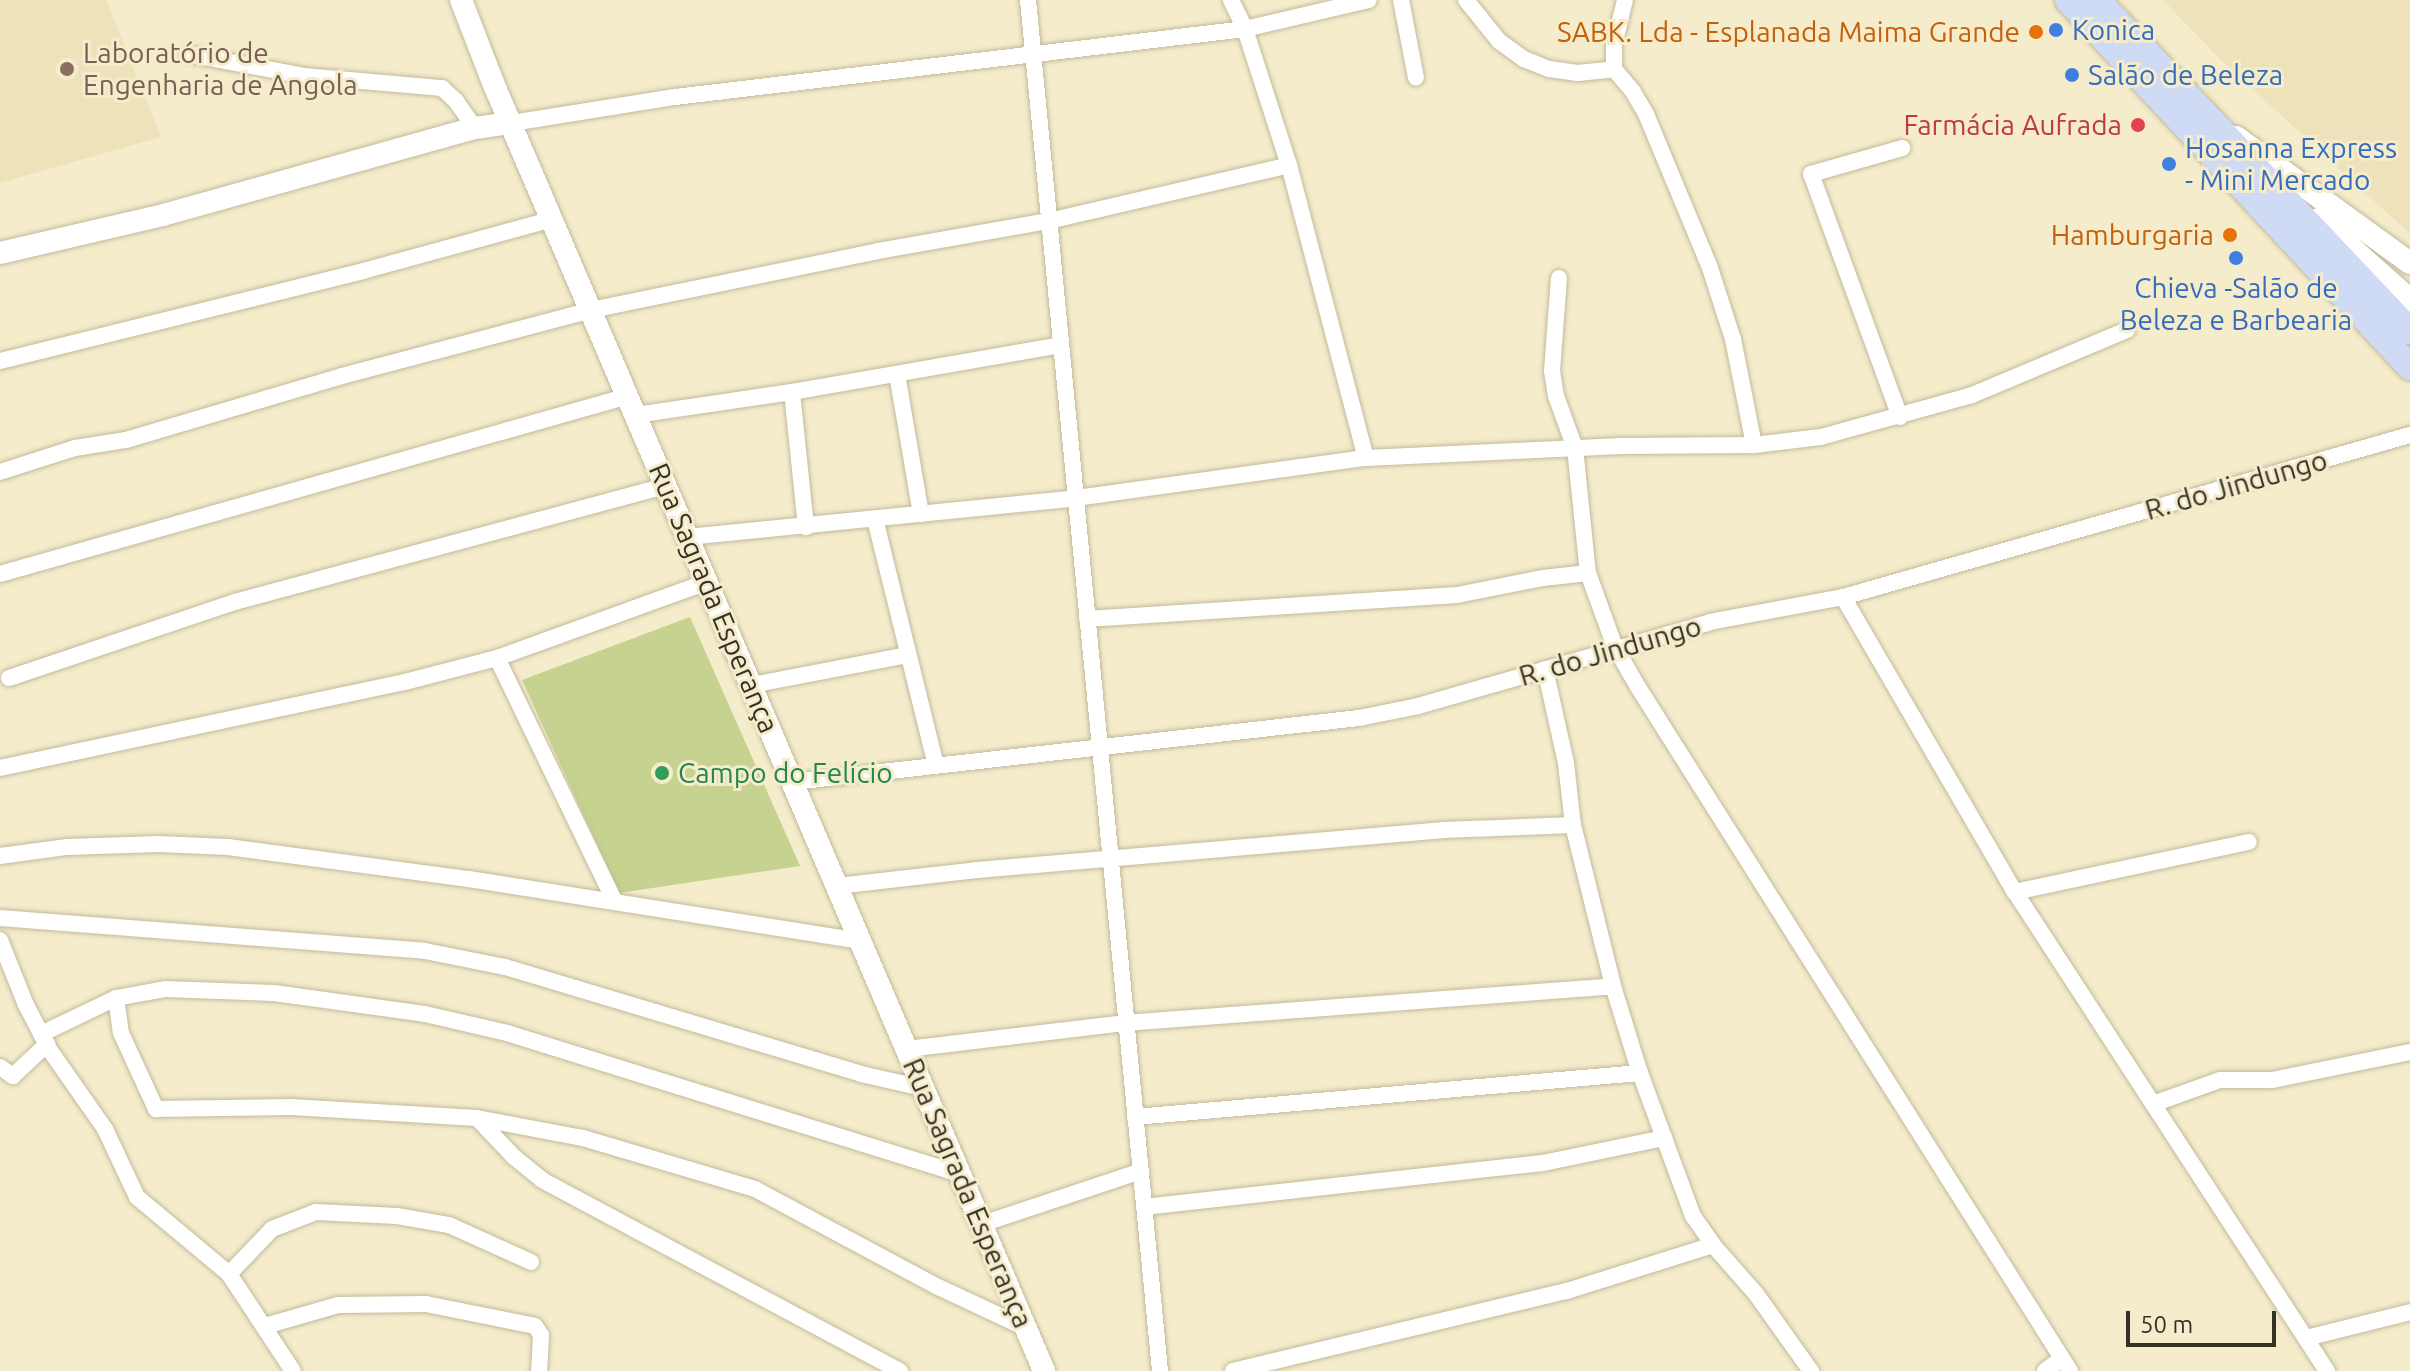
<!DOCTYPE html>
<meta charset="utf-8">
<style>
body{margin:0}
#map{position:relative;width:2410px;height:1371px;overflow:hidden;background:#f5eccc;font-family:Ubuntu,sans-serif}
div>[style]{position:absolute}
.built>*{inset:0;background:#eee2bb}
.green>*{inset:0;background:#c6d28f}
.roads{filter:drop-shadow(0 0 2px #c3ba9b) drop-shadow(0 0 2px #c3ba9b)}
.minor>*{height:16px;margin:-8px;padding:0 8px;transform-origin:8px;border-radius:8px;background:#fff}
.tertiary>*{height:22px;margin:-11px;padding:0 11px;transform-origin:11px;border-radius:11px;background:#fff}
.secondary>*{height:24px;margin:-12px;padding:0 12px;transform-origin:12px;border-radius:12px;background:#fff}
.primary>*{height:26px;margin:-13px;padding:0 13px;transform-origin:13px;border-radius:13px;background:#cfdaf4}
.dots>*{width:22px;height:22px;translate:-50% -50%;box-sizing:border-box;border:4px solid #f5eccc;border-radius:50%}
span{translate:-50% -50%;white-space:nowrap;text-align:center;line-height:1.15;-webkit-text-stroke:6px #f5eccc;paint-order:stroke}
.shop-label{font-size:28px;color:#366cbe}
.left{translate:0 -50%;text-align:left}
.food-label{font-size:28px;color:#c56008}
.right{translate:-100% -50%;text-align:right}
.education-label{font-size:28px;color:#785e54}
.health-label{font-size:28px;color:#be3a42}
.street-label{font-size:28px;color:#353125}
.leisure-label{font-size:28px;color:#27864d}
.scale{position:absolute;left:2126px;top:1311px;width:150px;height:36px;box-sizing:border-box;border:4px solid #353125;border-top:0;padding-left:10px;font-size:24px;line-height:28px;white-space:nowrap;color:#353125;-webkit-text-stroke:6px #f5eccc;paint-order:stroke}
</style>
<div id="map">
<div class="built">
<div style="clip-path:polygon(0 0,106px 0,161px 137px,0 183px)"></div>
<div style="clip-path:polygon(2163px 0,2410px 0,2410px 234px,2219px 58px)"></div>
</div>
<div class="green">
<div style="clip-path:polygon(690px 617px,800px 866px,619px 893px,522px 680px)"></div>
</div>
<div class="roads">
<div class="minor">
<div style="left:1028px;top:0;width:1377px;rotate:84.5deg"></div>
<div style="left:1231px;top:0;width:32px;rotate:64deg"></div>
<div style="left:1245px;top:29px;width:143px;rotate:72.1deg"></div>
<div style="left:1289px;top:165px;width:303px;rotate:75.3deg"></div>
<div style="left:1401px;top:0;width:79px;rotate:79.1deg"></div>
<div style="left:1466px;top:0;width:53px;rotate:51.2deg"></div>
<div style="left:1499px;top:41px;width:31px;rotate:36deg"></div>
<div style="left:1524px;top:59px;width:27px;rotate:22deg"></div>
<div style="left:1549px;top:69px;width:29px;rotate:8deg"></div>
<div style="left:1578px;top:73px;width:36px;rotate:-6deg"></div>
<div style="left:1614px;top:69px;width:30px;rotate:50deg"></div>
<div style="left:1633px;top:92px;width:26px;rotate:59deg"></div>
<div style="left:1646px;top:114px;width:167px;rotate:67.4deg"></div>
<div style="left:1710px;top:268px;width:75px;rotate:72.1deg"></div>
<div style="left:1733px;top:339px;width:108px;rotate:78.8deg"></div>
<div style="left:188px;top:54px;width:118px;rotate:10.7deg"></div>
<div style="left:304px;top:76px;width:139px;rotate:5deg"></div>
<div style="left:442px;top:88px;width:19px;rotate:43deg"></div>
<div style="left:456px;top:101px;width:33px;rotate:55deg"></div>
<div style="left:1614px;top:69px;width:24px;rotate:-90deg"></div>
<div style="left:1614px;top:45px;width:46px;rotate:-76.3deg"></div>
<div style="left:512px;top:123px;width:165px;rotate:-9.1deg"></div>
<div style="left:675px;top:97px;width:574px;rotate:-6.8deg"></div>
<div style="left:1245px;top:29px;width:127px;rotate:-13.2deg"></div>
<div style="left:1559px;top:278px;width:93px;rotate:94.3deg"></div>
<div style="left:1552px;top:371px;width:25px;rotate:81deg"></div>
<div style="left:1556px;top:396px;width:55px;rotate:69.9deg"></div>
<div style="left:1575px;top:448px;width:126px;rotate:84.1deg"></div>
<div style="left:0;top:361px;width:374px;rotate:-13.9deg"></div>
<div style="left:363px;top:271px;width:197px;rotate:-15.3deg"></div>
<div style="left:897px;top:374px;width:142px;rotate:80.3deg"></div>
<div style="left:792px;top:392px;width:136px;rotate:84.1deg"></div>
<div style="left:636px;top:415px;width:158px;rotate:-8.4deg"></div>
<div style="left:792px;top:392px;width:273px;rotate:-9.9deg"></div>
<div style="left:1900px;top:417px;width:259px;rotate:-110.1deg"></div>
<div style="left:1811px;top:174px;width:95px;rotate:-15.9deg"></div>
<div style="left:0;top:472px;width:79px;rotate:-17.7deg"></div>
<div style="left:75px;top:448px;width:52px;rotate:-8.9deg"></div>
<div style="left:126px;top:440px;width:225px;rotate:-16.5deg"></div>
<div style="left:342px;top:376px;width:258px;rotate:-14.8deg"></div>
<div style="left:591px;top:310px;width:293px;rotate:-11.6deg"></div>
<div style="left:878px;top:251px;width:174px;rotate:-10deg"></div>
<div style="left:1049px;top:221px;width:246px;rotate:-13.1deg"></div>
<div style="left:875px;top:519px;width:254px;rotate:76.1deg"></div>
<div style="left:688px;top:537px;width:390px;rotate:-5.7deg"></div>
<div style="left:1076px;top:498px;width:293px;rotate:-7.9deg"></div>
<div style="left:1366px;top:458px;width:255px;rotate:-2.7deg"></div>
<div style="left:1621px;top:446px;width:133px;rotate:-0.4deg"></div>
<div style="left:1754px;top:445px;width:67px;rotate:-6.8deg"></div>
<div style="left:1821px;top:437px;width:157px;rotate:-15.5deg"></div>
<div style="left:1972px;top:395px;width:168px;rotate:-22.8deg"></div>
<div style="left:0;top:574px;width:653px;rotate:-15.82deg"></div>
<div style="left:1843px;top:597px;width:341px;rotate:59.8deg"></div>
<div style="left:2015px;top:892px;width:572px;rotate:56.92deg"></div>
<div style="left:1087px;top:619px;width:371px;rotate:-3.7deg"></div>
<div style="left:1457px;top:595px;width:88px;rotate:-11.2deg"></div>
<div style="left:1543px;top:578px;width:45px;rotate:-6.3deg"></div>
<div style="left:1588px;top:573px;width:79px;rotate:70deg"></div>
<div style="left:1615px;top:647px;width:46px;rotate:60.1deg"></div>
<div style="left:1638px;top:687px;width:809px;rotate:57.72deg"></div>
<div style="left:497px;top:658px;width:271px;rotate:64.2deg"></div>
<div style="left:1545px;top:669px;width:96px;rotate:77.4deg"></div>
<div style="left:1566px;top:763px;width:62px;rotate:83.6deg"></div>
<div style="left:1573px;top:825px;width:166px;rotate:76deg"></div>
<div style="left:1613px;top:986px;width:91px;rotate:72.8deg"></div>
<div style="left:1640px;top:1073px;width:153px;rotate:69.7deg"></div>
<div style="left:1693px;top:1216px;width:35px;rotate:55deg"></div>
<div style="left:1713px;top:1245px;width:65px;rotate:48.7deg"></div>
<div style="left:1756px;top:1294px;width:95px;rotate:54.5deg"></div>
<div style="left:9px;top:678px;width:238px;rotate:-18.6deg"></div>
<div style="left:235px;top:602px;width:446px;rotate:-15.1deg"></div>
<div style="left:752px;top:685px;width:159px;rotate:-10.9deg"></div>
<div style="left:0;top:768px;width:414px;rotate:-12deg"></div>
<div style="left:405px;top:682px;width:95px;rotate:-14.6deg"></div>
<div style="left:497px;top:658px;width:223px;rotate:-19.9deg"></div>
<div style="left:793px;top:782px;width:570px;rotate:-6.45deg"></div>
<div style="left:1359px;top:718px;width:60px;rotate:-11.5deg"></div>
<div style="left:1418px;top:706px;width:304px;rotate:-16deg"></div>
<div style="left:1710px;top:622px;width:135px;rotate:-10.6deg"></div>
<div style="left:1843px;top:597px;width:590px;rotate:-15.95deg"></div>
<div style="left:0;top:856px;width:68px;rotate:-7.7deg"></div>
<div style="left:67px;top:847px;width:92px;rotate:-1.9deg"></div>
<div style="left:159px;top:844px;width:69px;rotate:2.5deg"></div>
<div style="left:228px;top:847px;width:243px;rotate:7.6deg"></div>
<div style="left:469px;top:879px;width:397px;rotate:9deg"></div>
<div style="left:837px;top:886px;width:141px;rotate:-6.5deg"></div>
<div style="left:977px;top:870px;width:469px;rotate:-4.9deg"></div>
<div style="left:1444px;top:830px;width:129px;rotate:-2.2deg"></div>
<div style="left:2015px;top:892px;width:239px;rotate:-12.1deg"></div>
<div style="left:0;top:918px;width:426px;rotate:4.4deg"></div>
<div style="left:425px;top:951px;width:82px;rotate:11.3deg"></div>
<div style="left:505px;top:967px;width:372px;rotate:16.7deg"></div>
<div style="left:861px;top:1074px;width:64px;rotate:12.7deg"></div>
<div style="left:0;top:940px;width:70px;rotate:68.2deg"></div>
<div style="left:26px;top:1005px;width:50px;rotate:62.4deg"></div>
<div style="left:49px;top:1049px;width:98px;rotate:55deg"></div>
<div style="left:105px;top:1129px;width:75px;rotate:64.8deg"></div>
<div style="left:137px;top:1197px;width:120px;rotate:39.9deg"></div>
<div style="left:229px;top:1274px;width:116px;rotate:56.6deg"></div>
<div style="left:116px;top:998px;width:35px;rotate:82deg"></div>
<div style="left:121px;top:1033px;width:84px;rotate:65.3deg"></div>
<div style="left:156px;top:1109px;width:135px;rotate:-0.8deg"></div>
<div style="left:291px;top:1107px;width:186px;rotate:3.4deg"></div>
<div style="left:477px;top:1118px;width:108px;rotate:10.7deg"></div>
<div style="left:583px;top:1138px;width:179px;rotate:16.5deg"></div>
<div style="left:755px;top:1189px;width:208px;rotate:28.2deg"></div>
<div style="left:938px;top:1287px;width:97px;rotate:25deg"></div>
<div style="left:41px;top:1034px;width:83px;rotate:-25.6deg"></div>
<div style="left:116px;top:998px;width:51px;rotate:-10.2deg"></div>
<div style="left:166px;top:989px;width:108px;rotate:2.1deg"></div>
<div style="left:274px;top:993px;width:152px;rotate:7.9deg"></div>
<div style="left:425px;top:1014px;width:84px;rotate:13deg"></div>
<div style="left:507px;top:1033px;width:474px;rotate:17.3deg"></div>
<div style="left:907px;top:1049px;width:221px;rotate:-6.8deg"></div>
<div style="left:1126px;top:1023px;width:488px;rotate:-4.3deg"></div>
<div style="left:0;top:1067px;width:16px;rotate:35deg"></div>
<div style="left:13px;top:1076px;width:47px;rotate:-43.3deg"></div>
<div style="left:2153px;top:1104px;width:71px;rotate:-19.7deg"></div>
<div style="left:2220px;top:1080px;width:52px"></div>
<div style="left:2272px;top:1080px;width:141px;rotate:-11.5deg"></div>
<div style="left:1135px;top:1117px;width:507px;rotate:-4.98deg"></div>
<div style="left:477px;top:1118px;width:54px;rotate:46.5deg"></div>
<div style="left:514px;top:1157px;width:36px;rotate:39deg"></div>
<div style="left:542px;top:1180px;width:406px;rotate:28.1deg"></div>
<div style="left:1144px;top:1207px;width:401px;rotate:-6.3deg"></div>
<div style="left:1543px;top:1163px;width:124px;rotate:-11.7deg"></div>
<div style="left:982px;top:1224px;width:168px;rotate:-18.4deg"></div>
<div style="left:229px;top:1274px;width:62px;rotate:-46.3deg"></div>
<div style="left:272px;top:1229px;width:47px;rotate:-21.1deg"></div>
<div style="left:316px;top:1212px;width:81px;rotate:2.8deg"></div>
<div style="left:397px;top:1216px;width:53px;rotate:9.8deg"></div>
<div style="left:449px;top:1225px;width:90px;rotate:24.3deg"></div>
<div style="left:265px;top:1326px;width:76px;rotate:-16deg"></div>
<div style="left:338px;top:1305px;width:88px;rotate:-0.7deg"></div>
<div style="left:426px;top:1304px;width:111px;rotate:11.4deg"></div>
<div style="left:535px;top:1326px;width:11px;rotate:56deg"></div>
<div style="left:541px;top:1335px;width:36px;rotate:93deg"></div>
<div style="left:2306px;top:1338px;width:107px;rotate:-14deg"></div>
<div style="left:1233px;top:1371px;width:343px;rotate:-13.5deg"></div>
<div style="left:1567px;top:1291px;width:153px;rotate:-17.5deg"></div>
<div style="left:2045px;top:1371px;width:21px;rotate:-37deg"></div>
</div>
<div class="tertiary">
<div style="left:461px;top:0;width:91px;rotate:68.8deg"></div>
<div style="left:494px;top:85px;width:1399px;rotate:66.84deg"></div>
<div style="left:2236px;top:137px;width:215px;rotate:35.9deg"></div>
<div style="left:0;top:253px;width:167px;rotate:-13.1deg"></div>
<div style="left:163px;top:215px;width:324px;rotate:-15.6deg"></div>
<div style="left:475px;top:128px;width:37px;rotate:-8deg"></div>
</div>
<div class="secondary">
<div style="left:2319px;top:220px;width:122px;rotate:41.7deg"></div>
</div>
<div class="primary">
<div style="left:2068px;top:0;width:502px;rotate:47.02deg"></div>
<div style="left:2097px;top:0;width:456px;rotate:46.6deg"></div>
</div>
</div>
<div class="dots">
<div style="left:2056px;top:30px;background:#3f7fe0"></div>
<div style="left:2036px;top:32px;background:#e8710a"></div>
<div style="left:67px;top:69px;background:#8d6e63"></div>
<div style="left:2072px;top:75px;background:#3f7fe0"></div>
<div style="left:2138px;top:125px;background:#e0444e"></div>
<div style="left:2169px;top:164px;background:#3f7fe0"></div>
<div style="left:2230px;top:235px;background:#e8710a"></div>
<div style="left:2236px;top:258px;background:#3f7fe0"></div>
<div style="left:662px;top:773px;background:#2e9e5b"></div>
</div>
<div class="shop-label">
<span class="left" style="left:2072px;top:30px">Konica</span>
<span class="left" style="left:2088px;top:75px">Salão de Beleza</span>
<span class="left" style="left:2185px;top:164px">Hosanna Express<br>- Mini Mercado</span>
<span style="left:2236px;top:304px">Chieva -Salão de<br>Beleza e Barbearia</span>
</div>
<div class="food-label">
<span class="right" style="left:2020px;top:32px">SABK. Lda - Esplanada Maima Grande</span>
<span class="right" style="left:2214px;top:235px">Hamburgaria</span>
</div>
<div class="education-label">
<span class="left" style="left:83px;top:69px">Laboratório de<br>Engenharia de Angola</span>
</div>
<div class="health-label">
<span class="right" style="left:2122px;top:125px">Farmácia Aufrada</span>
</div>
<div class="street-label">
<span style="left:2236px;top:485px;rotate:-16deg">R. do Jindungo</span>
<span style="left:714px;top:598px;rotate:67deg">Rua Sagrada Esperança</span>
<span style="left:1610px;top:651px;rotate:-16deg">R. do Jindungo</span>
<span style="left:968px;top:1193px;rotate:67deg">Rua Sagrada Esperança</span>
</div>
<div class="leisure-label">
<span class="left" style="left:678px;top:773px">Campo do Felício</span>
</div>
<div class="scale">50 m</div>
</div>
